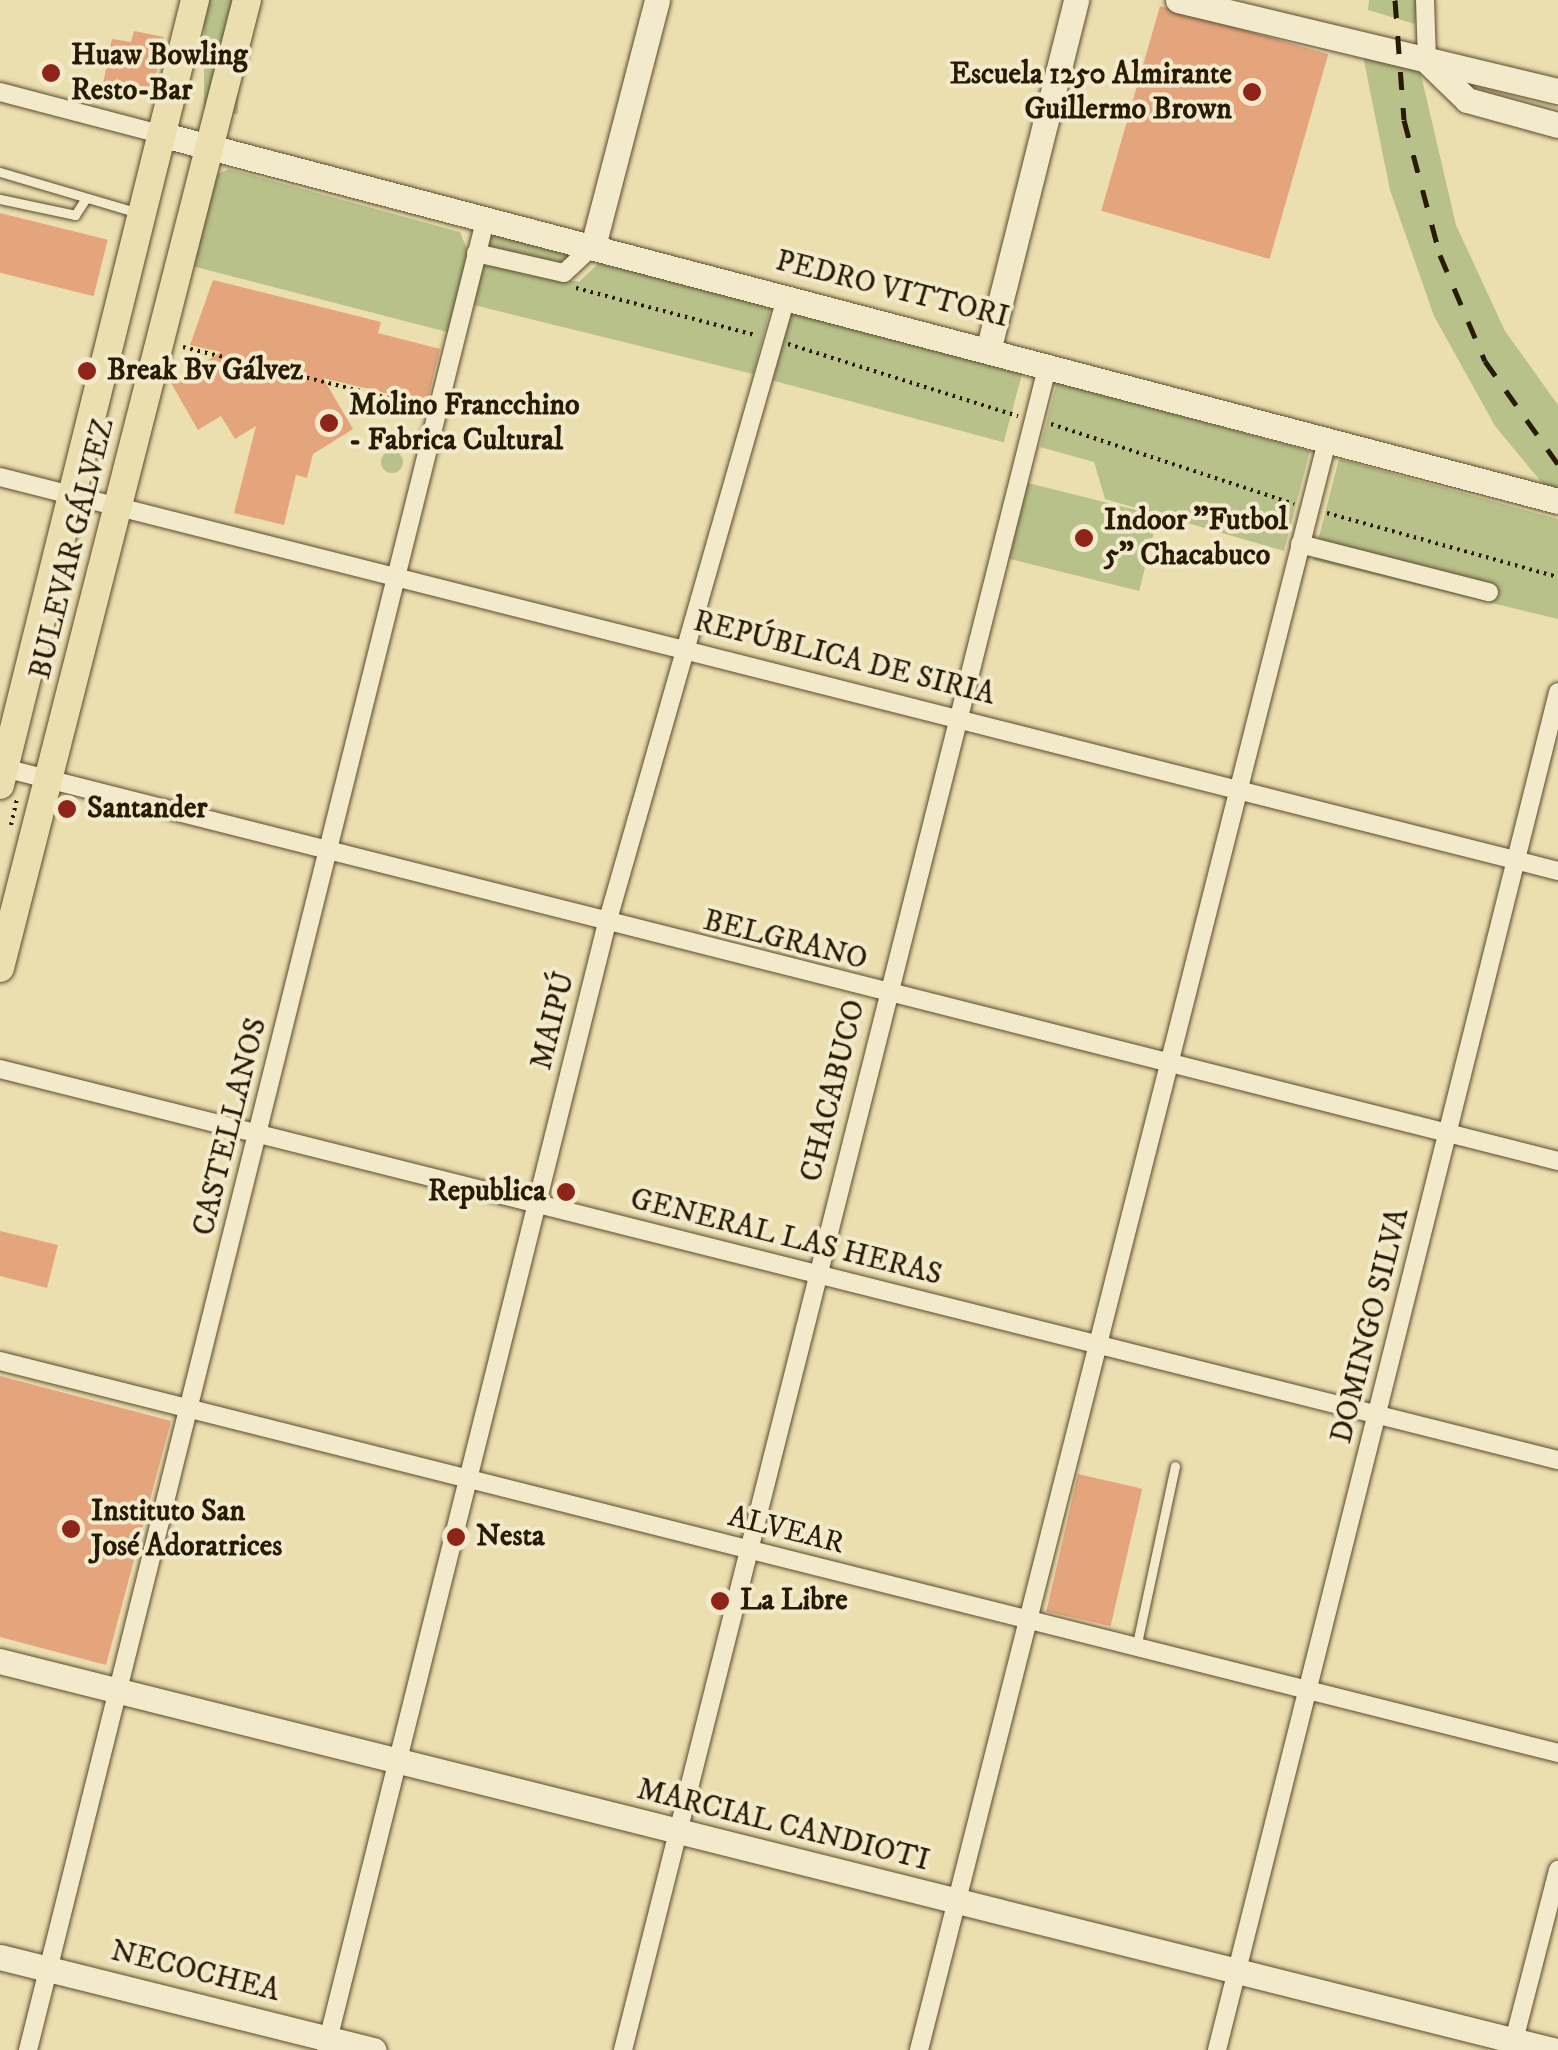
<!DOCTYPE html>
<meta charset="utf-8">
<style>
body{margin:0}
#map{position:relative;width:1558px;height:2050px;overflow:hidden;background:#ebdeaf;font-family:"IM FELL DW Pica",serif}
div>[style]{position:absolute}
.green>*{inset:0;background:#b8c18a;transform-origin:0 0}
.round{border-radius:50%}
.building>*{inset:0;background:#e4a57d;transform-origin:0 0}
.path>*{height:4px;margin-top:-2px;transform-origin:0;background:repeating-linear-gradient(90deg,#291a03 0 2.5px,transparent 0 7.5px)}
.roads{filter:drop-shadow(0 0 2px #5a4b2e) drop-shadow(0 0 2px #5a4b2e)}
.lane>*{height:9px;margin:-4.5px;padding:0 4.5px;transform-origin:4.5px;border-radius:4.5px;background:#f2eacb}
.street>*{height:18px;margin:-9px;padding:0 9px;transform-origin:9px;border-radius:9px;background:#f2eacb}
.secondary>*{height:25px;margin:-12.5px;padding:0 12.5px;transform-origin:12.5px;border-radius:12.5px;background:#f2eacb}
.primary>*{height:28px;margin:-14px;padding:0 14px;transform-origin:14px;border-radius:14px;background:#ebdeaf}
.rail>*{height:5px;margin-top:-2.5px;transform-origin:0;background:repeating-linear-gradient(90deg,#291a03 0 18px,transparent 0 36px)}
.dots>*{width:28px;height:28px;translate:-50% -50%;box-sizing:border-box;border:5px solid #f2eacb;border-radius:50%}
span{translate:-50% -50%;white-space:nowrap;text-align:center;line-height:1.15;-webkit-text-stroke:8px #f2eacb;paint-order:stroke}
.poi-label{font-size:30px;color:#291a03;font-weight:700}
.left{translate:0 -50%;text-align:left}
.right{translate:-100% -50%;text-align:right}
.street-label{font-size:30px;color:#291a03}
</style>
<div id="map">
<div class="green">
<div style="left:204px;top:0;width:34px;height:114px"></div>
<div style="clip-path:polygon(1369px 0,1417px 0,1415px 24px,1368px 10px)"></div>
<div style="clip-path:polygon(1362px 51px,1418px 62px,1456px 225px,1505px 331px,1558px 405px,1558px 502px,1495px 426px,1434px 316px,1390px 190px)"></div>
<div style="clip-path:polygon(229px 169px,460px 232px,469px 254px,451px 333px,192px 266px,217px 174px)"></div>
<div style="clip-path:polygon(490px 226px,579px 249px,561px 264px,484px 250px)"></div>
<div style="clip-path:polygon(605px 257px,772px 303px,753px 374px,470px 304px,481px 262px,579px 282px)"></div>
<div style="left:792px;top:309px;width:239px;height:74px;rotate:15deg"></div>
<div style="clip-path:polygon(1057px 382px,1310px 451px,1284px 551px,1105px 499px,1094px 462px,1040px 447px)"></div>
<div class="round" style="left:381px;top:451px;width:22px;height:22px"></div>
<div style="clip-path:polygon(1339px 459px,1558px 519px,1558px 619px,1313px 560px)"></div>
<div style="left:1028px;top:483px;width:134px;height:78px;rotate:14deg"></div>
</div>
<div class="building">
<div style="left:1160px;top:6px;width:175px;height:213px;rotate:16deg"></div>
<div style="clip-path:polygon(134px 31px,164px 37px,151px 99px,102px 89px,112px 39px,131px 42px)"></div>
<div style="left:0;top:213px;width:111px;height:58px;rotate:14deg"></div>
<div style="clip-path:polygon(213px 280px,381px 322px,378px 333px,440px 349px,427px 403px,323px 378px,353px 429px,313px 454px,307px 478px,296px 475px,284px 525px,234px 513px,256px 426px,235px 439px,221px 416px,198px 430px,171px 383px,221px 352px,190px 345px)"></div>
<div style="clip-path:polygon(0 1231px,58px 1245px,47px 1288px,0 1276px)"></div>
<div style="clip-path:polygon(0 1376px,171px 1421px,106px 1665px,0 1637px)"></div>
<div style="left:1078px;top:1474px;width:66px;height:141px;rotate:13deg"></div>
</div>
<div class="path">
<div style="left:576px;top:288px;width:185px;rotate:14.7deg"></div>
<div style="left:788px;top:344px;width:241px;rotate:17.4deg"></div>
<div style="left:183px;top:347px;width:245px;rotate:13.9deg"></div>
<div style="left:1051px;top:424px;width:256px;rotate:18.2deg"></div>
<div style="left:1327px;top:513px;width:240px;rotate:15.5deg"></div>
<div style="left:11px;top:825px;width:26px;rotate:-77deg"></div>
</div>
<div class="roads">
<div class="lane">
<div style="left:0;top:172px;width:144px;rotate:16.5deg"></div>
<div style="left:0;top:199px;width:77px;rotate:12deg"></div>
<div style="left:75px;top:215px;width:20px;rotate:-57deg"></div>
<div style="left:1136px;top:1648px;width:186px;rotate:-77.9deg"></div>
</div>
<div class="street">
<div style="left:1425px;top:0;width:61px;rotate:88.1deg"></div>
<div style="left:0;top:92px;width:165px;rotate:14.7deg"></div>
<div style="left:476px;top:253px;width:90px;rotate:12.8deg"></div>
<div style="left:564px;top:273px;width:40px;rotate:-43deg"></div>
<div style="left:0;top:477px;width:1607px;rotate:14.19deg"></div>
<div style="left:1300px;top:544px;width:195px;rotate:14.3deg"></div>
<div style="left:0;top:767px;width:1607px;rotate:14.19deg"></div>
<div style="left:0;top:1069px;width:1606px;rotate:14.09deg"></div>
<div style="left:0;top:1361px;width:1607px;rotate:14.12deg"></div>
<div style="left:326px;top:2048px;width:1160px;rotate:-75.98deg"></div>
<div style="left:607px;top:923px;width:650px;rotate:-74.02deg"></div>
<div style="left:1512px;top:2048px;width:184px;rotate:-75.5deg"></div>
<div style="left:28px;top:2050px;width:1889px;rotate:-75.97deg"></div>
<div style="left:623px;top:2050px;width:1739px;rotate:-75.85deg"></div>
<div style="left:919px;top:2050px;width:1660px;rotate:-75.77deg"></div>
<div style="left:1217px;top:2050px;width:1400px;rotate:-75.9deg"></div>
</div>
<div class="secondary">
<div style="left:1178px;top:0;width:391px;rotate:13.5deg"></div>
<div style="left:1427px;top:61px;width:56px;rotate:44.3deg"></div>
<div style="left:1467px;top:100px;width:94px;rotate:15.4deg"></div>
<div style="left:160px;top:134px;width:1445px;rotate:14.71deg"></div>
<div style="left:593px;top:246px;width:254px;rotate:-75.4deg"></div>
<div style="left:989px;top:347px;width:358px;rotate:-75.9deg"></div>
<div style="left:0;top:1661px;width:1600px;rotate:14.07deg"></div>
<div style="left:0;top:1957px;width:385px;rotate:14deg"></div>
</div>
<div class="primary">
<div style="left:0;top:785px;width:809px;rotate:-76.05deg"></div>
<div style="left:0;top:968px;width:999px;rotate:-75.69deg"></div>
</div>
</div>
<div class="rail">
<div style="left:1395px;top:0;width:120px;rotate:85.7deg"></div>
<div style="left:1404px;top:120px;width:140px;rotate:75.1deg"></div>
<div style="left:1440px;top:255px;width:115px;rotate:67deg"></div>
<div style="left:1485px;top:361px;width:126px;rotate:54.7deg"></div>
</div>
<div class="dots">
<div style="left:51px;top:73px;background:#8f2418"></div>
<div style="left:1252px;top:92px;background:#8f2418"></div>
<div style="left:87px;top:371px;background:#8f2418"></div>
<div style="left:329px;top:423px;background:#8f2418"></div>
<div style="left:1084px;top:538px;background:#8f2418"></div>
<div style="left:67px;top:809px;background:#8f2418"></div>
<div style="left:566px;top:1192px;background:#8f2418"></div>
<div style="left:71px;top:1529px;background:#8f2418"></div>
<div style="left:456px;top:1537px;background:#8f2418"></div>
<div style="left:720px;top:1601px;background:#8f2418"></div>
</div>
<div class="poi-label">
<span class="left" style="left:71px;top:73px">Huaw Bowling<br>Resto-Bar</span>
<span class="right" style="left:1232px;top:92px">Escuela 1250 Almirante<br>Guillermo Brown</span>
<span class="left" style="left:107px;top:371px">Break Bv Gálvez</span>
<span class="left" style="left:349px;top:423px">Molino Francchino<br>- Fabrica Cultural</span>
<span class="left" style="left:1104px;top:538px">Indoor "Futbol<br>5" Chacabuco</span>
<span class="left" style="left:87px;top:809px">Santander</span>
<span class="right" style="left:546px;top:1192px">Republica</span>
<span class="left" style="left:91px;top:1529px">Instituto San<br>José Adoratrices</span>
<span class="left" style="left:476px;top:1537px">Nesta</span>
<span class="left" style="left:740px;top:1601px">La Libre</span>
</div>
<div class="street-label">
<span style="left:892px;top:290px;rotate:14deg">PEDRO VITTORI</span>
<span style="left:73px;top:549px;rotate:-76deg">BULEVAR GÁLVEZ</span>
<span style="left:844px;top:659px;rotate:14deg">REPÚBLICA DE SIRIA</span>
<span style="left:785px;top:941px;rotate:14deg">BELGRANO</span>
<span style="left:554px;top:1021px;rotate:-76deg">MAIPÚ</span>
<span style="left:834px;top:1091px;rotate:-76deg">CHACABUCO</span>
<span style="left:231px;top:1127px;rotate:-76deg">CASTELLANOS</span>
<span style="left:786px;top:1238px;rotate:14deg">GENERAL LAS HERAS</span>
<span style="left:1371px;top:1326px;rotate:-76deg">DOMINGO SILVA</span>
<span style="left:786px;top:1531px;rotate:14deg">ALVEAR</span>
<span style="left:783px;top:1826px;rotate:14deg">MARCIAL CANDIOTI</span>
<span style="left:195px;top:1972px;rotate:14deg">NECOCHEA</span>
</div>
</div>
